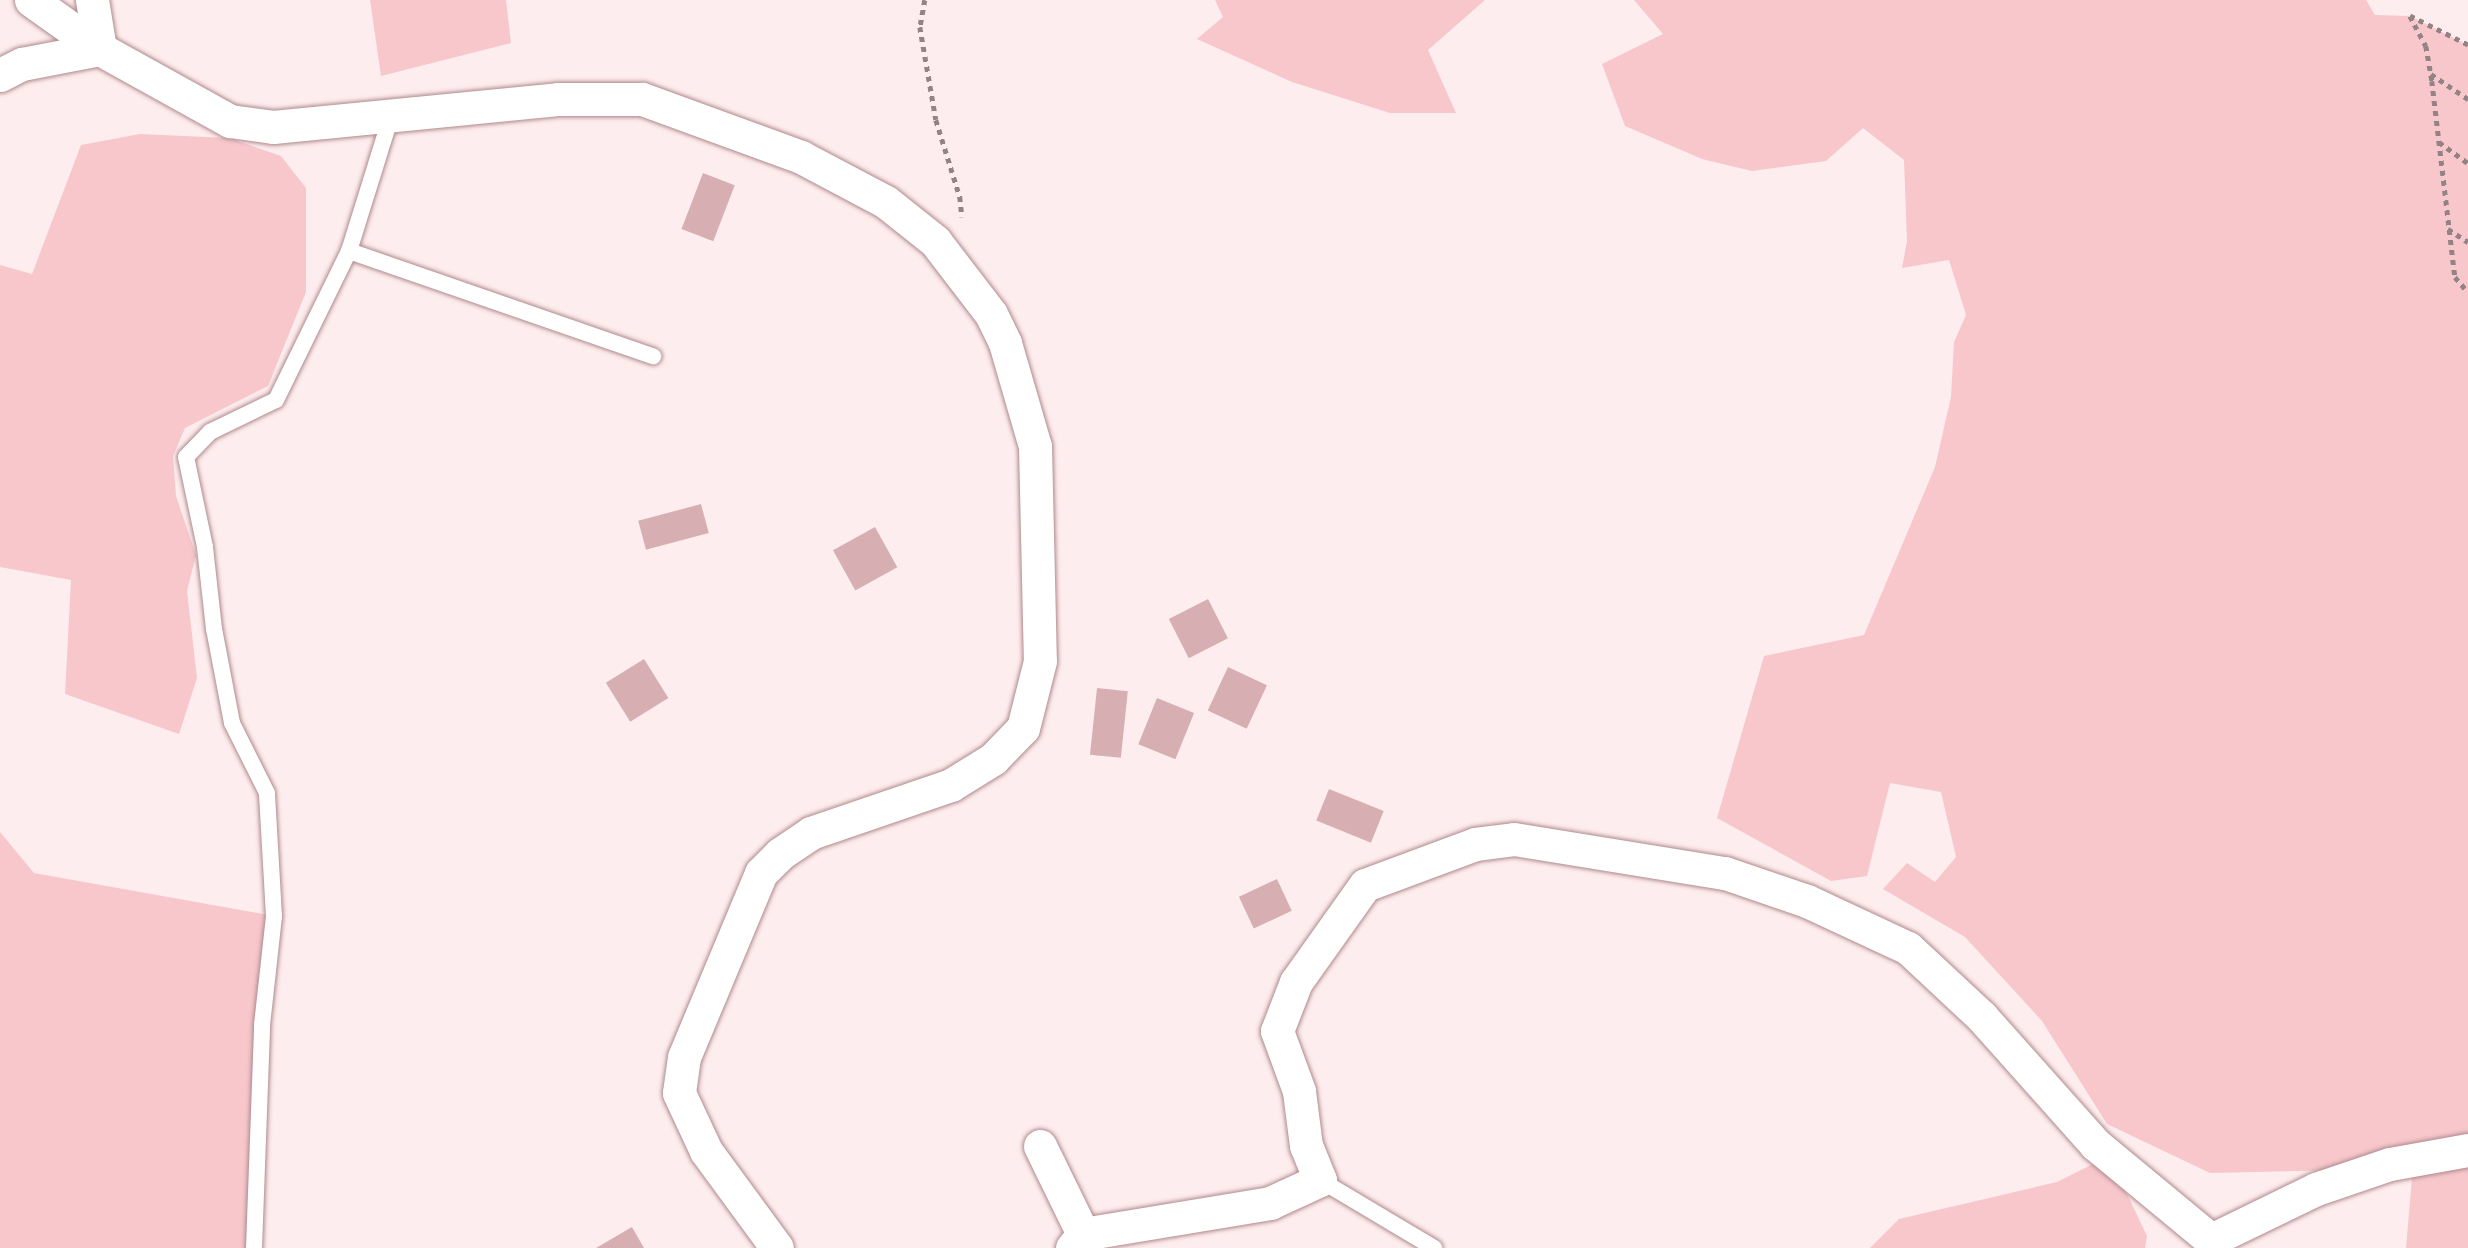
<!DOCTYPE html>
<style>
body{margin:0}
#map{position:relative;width:2468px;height:1248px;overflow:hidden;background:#feedee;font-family:Poppins,sans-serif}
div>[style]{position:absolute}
.green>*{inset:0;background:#f7c7cb}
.building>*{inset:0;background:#d7afb3;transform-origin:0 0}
.path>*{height:4.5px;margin-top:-2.25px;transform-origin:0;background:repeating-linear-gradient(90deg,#938385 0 5px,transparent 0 10px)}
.roads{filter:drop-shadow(0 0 2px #af898d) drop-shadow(0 0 2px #af898d)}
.service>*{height:16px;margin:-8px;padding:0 8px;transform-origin:8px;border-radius:8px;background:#fff}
.minor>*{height:33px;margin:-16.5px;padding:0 16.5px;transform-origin:16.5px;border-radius:16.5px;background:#fff}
span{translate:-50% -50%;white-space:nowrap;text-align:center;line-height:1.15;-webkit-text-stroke:5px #fff;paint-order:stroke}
</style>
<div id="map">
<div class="green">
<div style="clip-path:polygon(370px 0,506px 0,511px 43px,381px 76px)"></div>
<div style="clip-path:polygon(1215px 0,1485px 0,1428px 50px,1456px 113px,1390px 113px,1292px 82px,1197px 39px,1223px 17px)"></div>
<div style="clip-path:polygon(1634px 0,2366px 0,2375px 15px,2410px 16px,2468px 45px,2468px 1248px,2406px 1248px,2414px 1154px,2339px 1170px,2210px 1173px,2107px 1124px,2042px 1021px,1965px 937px,1883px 889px,1907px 863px,1935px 882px,1956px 857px,1941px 792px,1890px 783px,1867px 876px,1831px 881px,1717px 818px,1764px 656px,1864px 635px,1935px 467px,1951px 397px,1954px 342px,1966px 315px,1949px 260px,1902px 268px,1907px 241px,1904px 160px,1863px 128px,1826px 161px,1752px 171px,1702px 159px,1625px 126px,1602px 64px,1663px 34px)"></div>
<div style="clip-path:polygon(140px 134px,229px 138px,281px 156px,306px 188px,306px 292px,268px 386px,185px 428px,173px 456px,176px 496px,196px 555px,187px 591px,197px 678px,179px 734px,65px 694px,71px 580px,0 567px,0 265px,32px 274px,81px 145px)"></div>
<div style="clip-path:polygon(0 832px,34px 873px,274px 916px,249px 1248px,0 1248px)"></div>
<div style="clip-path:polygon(2109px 1156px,2147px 1236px,2145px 1248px,1870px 1248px,1899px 1219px,2057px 1182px)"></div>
</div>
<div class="building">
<div style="left:703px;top:173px;width:34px;height:60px;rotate:21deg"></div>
<div style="left:701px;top:504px;width:30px;height:65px;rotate:75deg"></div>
<div style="left:875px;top:527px;width:46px;height:48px;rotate:61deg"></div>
<div style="left:1208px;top:599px;width:44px;height:44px;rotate:63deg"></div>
<div style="left:644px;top:659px;width:46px;height:45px;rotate:58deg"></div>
<div style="left:1228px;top:667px;width:43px;height:48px;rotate:25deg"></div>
<div style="left:1097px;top:688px;width:31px;height:67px;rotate:6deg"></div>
<div style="left:1157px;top:698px;width:40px;height:50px;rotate:22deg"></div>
<div style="left:1329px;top:789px;width:59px;height:34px;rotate:22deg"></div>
<div style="left:1277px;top:879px;width:35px;height:42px;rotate:65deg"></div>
<div style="clip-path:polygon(632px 1227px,644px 1248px,596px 1248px)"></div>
</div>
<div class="path">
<div style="left:925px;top:0;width:27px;rotate:100deg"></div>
<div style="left:920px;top:27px;width:94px;rotate:80.2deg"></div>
<div style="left:936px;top:120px;width:81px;rotate:72.7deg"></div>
<div style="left:960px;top:197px;width:20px;rotate:84deg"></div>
<div style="left:2468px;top:45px;width:65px;rotate:-153.4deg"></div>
<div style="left:2410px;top:16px;width:34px;rotate:62deg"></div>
<div style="left:2426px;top:46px;width:36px;rotate:80deg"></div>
<div style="left:2432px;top:81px;width:197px;rotate:83.3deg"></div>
<div style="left:2455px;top:277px;width:20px;rotate:49deg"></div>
<div style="left:2431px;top:74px;width:45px;rotate:34deg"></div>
<div style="left:2439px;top:142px;width:36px;rotate:36deg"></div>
<div style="left:2448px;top:229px;width:24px;rotate:33deg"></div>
</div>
<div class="roads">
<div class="service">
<div style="left:349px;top:251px;width:322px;rotate:19.1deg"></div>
<div style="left:1320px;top:1180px;width:133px;rotate:30.8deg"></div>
<div style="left:254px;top:1248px;width:223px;rotate:-87.9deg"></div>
<div style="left:262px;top:1025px;width:110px;rotate:-83.7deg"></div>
<div style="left:274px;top:916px;width:123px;rotate:-93.3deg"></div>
<div style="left:267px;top:793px;width:78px;rotate:-116.6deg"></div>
<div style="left:232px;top:723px;width:96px;rotate:-100.8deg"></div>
<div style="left:214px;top:629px;width:82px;rotate:-96.3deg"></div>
<div style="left:205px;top:547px;width:92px;rotate:-101.9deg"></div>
<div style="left:186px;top:457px;width:35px;rotate:-46deg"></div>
<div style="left:210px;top:432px;width:73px;rotate:-25.9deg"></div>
<div style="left:276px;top:400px;width:166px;rotate:-63.9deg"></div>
<div style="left:349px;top:251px;width:138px;rotate:-72.7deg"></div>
</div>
<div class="minor">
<div style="left:31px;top:0;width:85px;rotate:35.4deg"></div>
<div style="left:92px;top:0;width:50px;rotate:80.7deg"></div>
<div style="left:0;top:75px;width:25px;rotate:-27deg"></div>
<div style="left:22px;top:64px;width:79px;rotate:-10.9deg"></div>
<div style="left:100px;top:49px;width:149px;rotate:29deg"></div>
<div style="left:230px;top:121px;width:43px;rotate:7.9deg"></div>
<div style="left:273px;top:127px;width:286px;rotate:-5.6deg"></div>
<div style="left:558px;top:99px;width:84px"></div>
<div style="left:642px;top:99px;width:169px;rotate:20deg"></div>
<div style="left:801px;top:157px;width:96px;rotate:27.9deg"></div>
<div style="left:886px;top:202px;width:63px;rotate:38.5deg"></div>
<div style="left:935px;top:241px;width:92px;rotate:52.5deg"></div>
<div style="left:991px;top:314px;width:32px;rotate:64deg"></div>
<div style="left:1005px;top:343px;width:107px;rotate:73.8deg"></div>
<div style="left:1035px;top:446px;width:215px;rotate:88.7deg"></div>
<div style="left:1040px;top:661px;width:69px;rotate:104.2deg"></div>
<div style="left:1023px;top:728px;width:43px;rotate:134.1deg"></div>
<div style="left:993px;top:759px;width:49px;rotate:148.2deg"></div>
<div style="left:951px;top:785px;width:148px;rotate:161.1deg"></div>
<div style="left:811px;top:833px;width:37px;rotate:146deg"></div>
<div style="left:780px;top:854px;width:27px;rotate:135deg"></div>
<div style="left:761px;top:873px;width:199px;rotate:112.7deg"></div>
<div style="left:684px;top:1057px;width:36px;rotate:98deg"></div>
<div style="left:679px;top:1093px;width:64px;rotate:65deg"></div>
<div style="left:706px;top:1151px;width:120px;rotate:53.8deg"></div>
<div style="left:1040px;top:1146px;width:98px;rotate:64deg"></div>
<div style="left:1072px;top:1248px;width:18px;rotate:-52deg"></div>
<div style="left:1083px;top:1234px;width:190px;rotate:-9.4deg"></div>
<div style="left:1270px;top:1203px;width:55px;rotate:-24.7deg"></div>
<div style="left:1320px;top:1180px;width:37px;rotate:-112deg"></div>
<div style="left:1306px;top:1146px;width:55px;rotate:-97.3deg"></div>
<div style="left:1299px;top:1091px;width:64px;rotate:-110.1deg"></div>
<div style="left:1277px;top:1031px;width:53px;rotate:-68.8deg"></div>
<div style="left:1296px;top:982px;width:119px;rotate:-54.6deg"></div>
<div style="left:1365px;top:885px;width:117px;rotate:-20.4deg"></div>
<div style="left:1475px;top:844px;width:39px;rotate:-7deg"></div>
<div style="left:1514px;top:839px;width:214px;rotate:9.2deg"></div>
<div style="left:1725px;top:873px;width:87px;rotate:18.9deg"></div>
<div style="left:1807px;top:901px;width:111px;rotate:25deg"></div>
<div style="left:1908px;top:948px;width:101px;rotate:43deg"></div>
<div style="left:1982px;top:1017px;width:170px;rotate:48.3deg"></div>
<div style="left:2095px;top:1144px;width:151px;rotate:39.6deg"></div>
<div style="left:2211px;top:1240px;width:117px;rotate:-25.9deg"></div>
<div style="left:2316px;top:1189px;width:78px;rotate:-18.7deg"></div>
<div style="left:2390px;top:1164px;width:79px;rotate:-10.2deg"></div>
</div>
</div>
</div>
